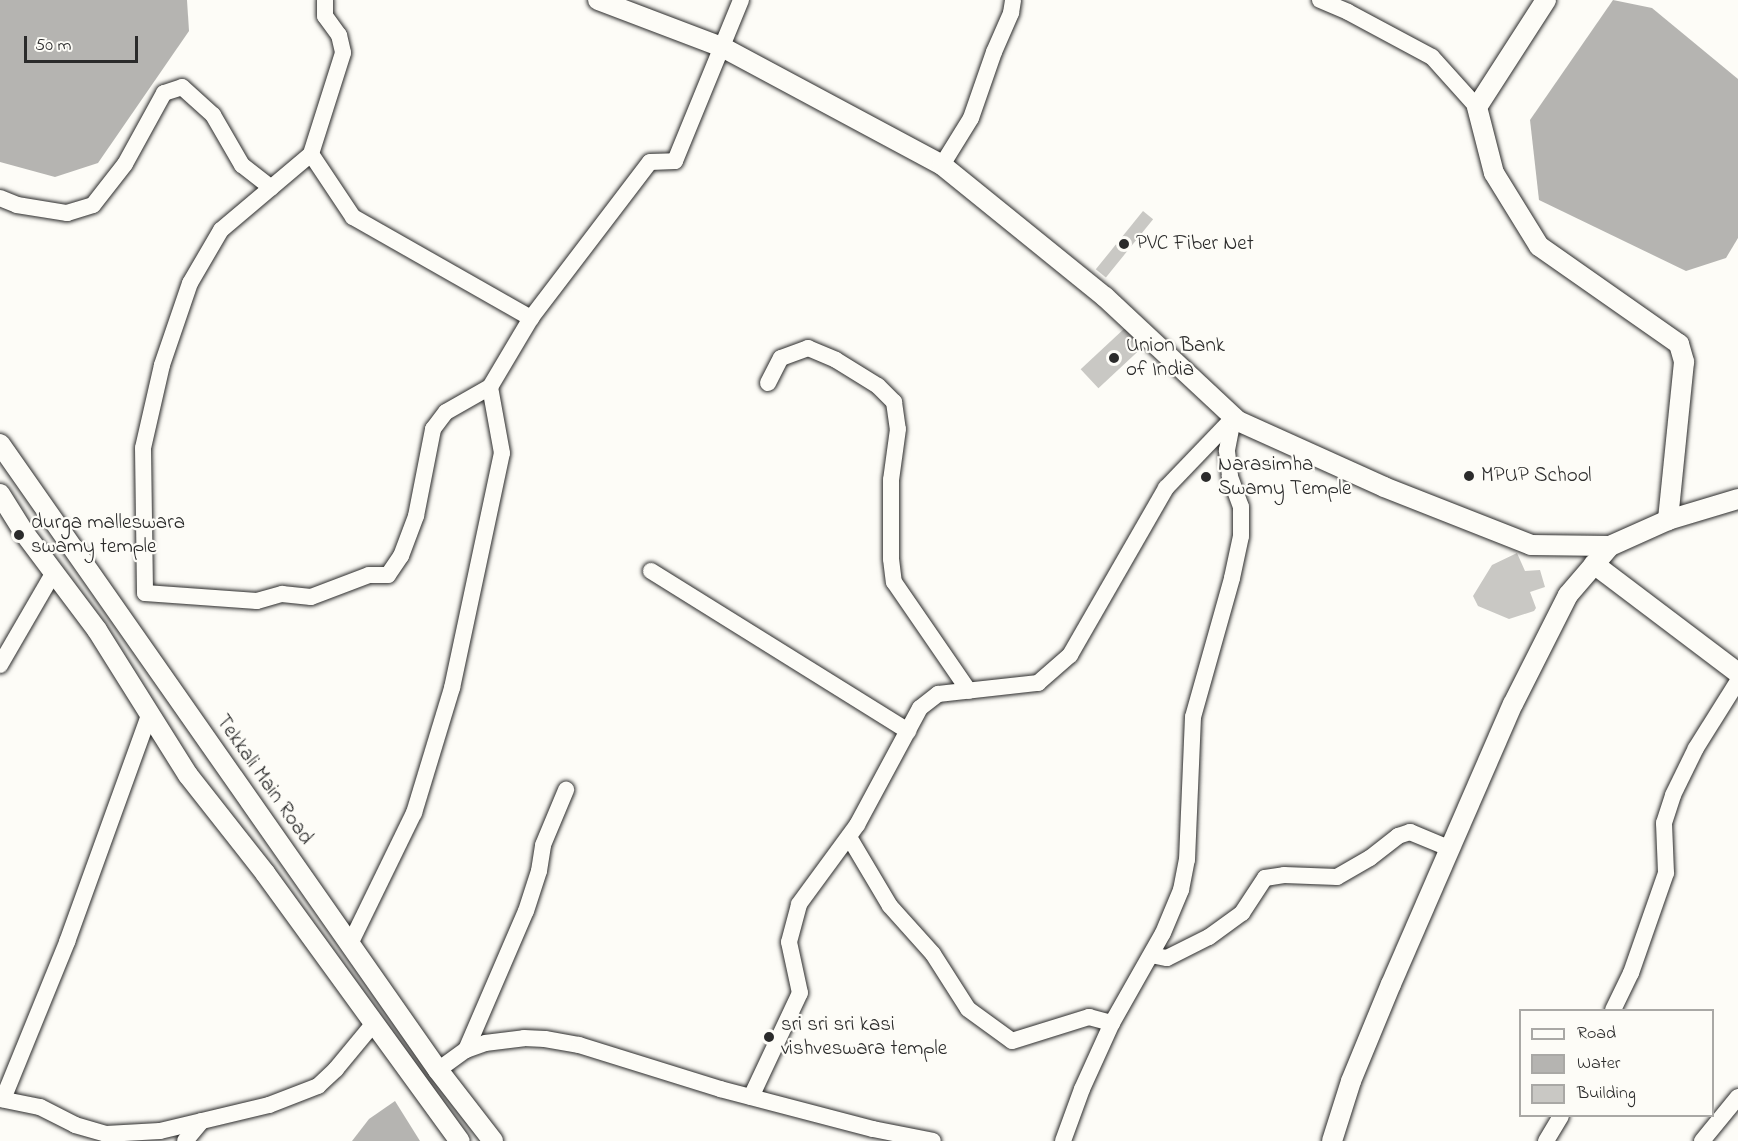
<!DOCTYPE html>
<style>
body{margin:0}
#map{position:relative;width:1738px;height:1141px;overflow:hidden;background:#fdfcf7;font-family:"Indie Flower",sans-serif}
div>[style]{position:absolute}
.water>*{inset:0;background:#b5b4b1}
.building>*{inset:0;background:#c9c8c4;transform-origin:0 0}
.roads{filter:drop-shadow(0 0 2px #2b2b2b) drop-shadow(0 0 2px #2b2b2b)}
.minor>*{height:16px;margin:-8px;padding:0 8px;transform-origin:8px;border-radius:8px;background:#fdfcf7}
.major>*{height:20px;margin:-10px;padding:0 10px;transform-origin:10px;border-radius:10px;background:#fdfcf7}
.dots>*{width:16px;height:16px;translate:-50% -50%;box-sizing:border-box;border:3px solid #fdfcf7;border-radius:50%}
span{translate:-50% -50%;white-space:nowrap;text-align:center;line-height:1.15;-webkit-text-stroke:4.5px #fdfcf7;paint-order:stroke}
.poi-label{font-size:21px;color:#2b2b2b}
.left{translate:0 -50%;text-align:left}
.street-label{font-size:21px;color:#2b2b2b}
.legend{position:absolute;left:1519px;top:1009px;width:195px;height:108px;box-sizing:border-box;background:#fdfcf7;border:2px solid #a9a8a5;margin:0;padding:8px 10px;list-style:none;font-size:18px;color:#2b2b2b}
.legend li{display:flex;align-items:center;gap:12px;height:30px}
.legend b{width:30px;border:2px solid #a9a8a5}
.scale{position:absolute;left:24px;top:36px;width:114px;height:27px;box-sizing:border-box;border:3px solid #2b2b2b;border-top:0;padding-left:8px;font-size:18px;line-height:21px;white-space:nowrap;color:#2b2b2b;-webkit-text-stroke:4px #fdfcf7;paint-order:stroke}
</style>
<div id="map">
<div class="water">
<div style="clip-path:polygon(0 0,187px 0,189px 31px,98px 163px,55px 177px,0 162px)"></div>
<div style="clip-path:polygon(1613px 0,1652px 8px,1738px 79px,1738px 238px,1726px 258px,1686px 271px,1539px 200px,1530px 120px)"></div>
<div style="clip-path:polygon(395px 1101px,420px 1141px,352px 1141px,369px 1119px)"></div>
</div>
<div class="building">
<div style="left:1143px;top:211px;width:13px;height:75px;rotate:39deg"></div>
<div style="left:1126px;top:327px;width:26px;height:62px;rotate:47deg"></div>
<div style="clip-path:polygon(1517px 553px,1525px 571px,1540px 570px,1545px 587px,1530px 592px,1536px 608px,1534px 611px,1509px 619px,1478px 606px,1473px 596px,1492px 565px)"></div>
</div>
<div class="roads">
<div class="minor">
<div style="left:325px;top:0;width:16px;rotate:90deg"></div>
<div style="left:325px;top:16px;width:24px;rotate:54deg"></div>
<div style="left:339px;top:35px;width:18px;rotate:77deg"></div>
<div style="left:343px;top:53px;width:106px;rotate:107.6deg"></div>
<div style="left:311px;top:154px;width:118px;rotate:139.8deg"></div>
<div style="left:221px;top:230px;width:61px;rotate:120.3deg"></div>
<div style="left:190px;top:283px;width:87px;rotate:108.9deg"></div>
<div style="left:162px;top:365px;width:85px;rotate:102.9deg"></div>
<div style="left:143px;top:448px;width:145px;rotate:89.2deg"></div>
<div style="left:145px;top:593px;width:112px;rotate:4.1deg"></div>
<div style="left:257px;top:601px;width:26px;rotate:-16deg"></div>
<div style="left:282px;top:594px;width:29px;rotate:6deg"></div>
<div style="left:311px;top:597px;width:62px;rotate:-20.8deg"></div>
<div style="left:369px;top:575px;width:19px"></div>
<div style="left:388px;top:575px;width:23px;rotate:-56deg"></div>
<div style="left:401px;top:556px;width:43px;rotate:-69.4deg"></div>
<div style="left:416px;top:516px;width:89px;rotate:-78.9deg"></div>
<div style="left:433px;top:429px;width:21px;rotate:-53deg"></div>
<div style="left:446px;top:412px;width:51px;rotate:-29.6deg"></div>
<div style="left:1320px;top:0;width:30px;rotate:23deg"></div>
<div style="left:1348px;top:12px;width:95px;rotate:28.2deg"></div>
<div style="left:1432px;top:57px;width:67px;rotate:48deg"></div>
<div style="left:311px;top:154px;width:76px;rotate:56.3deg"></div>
<div style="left:353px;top:217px;width:205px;rotate:29.6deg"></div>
<div style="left:942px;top:165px;width:55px;rotate:-58.3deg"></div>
<div style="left:971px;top:118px;width:70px;rotate:-70.8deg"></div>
<div style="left:994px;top:52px;width:43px;rotate:-66.4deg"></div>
<div style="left:1011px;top:13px;width:13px;rotate:-81deg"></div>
<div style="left:0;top:198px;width:18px;rotate:22deg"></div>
<div style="left:17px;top:205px;width:51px;rotate:9.1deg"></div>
<div style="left:67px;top:213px;width:27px;rotate:-17deg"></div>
<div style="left:93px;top:205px;width:52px;rotate:-52deg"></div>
<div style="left:125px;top:164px;width:81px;rotate:-61.2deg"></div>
<div style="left:164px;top:93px;width:19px;rotate:-18deg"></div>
<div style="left:182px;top:87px;width:42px;rotate:42.1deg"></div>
<div style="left:213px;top:115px;width:58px;rotate:59.9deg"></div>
<div style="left:242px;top:165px;width:37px;rotate:38deg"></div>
<div style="left:768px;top:383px;width:28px;rotate:-63deg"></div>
<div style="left:781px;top:358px;width:29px;rotate:-20deg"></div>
<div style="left:808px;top:348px;width:30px;rotate:23deg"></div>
<div style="left:836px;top:360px;width:49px;rotate:31.8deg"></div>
<div style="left:878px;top:386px;width:23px;rotate:45deg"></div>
<div style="left:894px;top:402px;width:27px;rotate:82deg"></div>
<div style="left:898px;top:429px;width:51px;rotate:97.8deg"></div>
<div style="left:891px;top:480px;width:79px;rotate:90deg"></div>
<div style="left:891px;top:559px;width:23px;rotate:83deg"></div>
<div style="left:894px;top:582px;width:132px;rotate:55.5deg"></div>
<div style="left:651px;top:571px;width:303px;rotate:31.9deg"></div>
<div style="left:0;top:665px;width:108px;rotate:-59.9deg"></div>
<div style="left:849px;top:837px;width:80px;rotate:59.3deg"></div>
<div style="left:890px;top:906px;width:64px;rotate:48.1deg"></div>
<div style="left:933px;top:954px;width:65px;rotate:57.5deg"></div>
<div style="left:968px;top:1009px;width:54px;rotate:36deg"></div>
<div style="left:1012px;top:1041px;width:81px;rotate:-17.3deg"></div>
<div style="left:1089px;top:1017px;width:24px;rotate:15deg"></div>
<div style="left:350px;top:944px;width:146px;rotate:-64deg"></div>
<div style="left:414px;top:813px;width:131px;rotate:-73.1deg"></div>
<div style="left:452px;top:688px;width:240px;rotate:-78deg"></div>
<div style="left:502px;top:453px;width:67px;rotate:-100.3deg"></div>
<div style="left:490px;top:387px;width:80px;rotate:-59.3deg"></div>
<div style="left:531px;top:318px;width:196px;rotate:-52.7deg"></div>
<div style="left:650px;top:162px;width:25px;rotate:-2deg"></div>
<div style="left:675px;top:161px;width:174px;rotate:-67.7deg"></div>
<div style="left:1151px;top:955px;width:16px;rotate:11deg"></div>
<div style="left:1167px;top:958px;width:47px;rotate:-26.6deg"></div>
<div style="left:1209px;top:937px;width:41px;rotate:-36deg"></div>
<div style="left:1242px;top:913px;width:42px;rotate:-56.7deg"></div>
<div style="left:1265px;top:878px;width:19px;rotate:-9deg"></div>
<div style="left:1284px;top:875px;width:53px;rotate:2.2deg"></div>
<div style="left:1337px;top:877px;width:38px;rotate:-30deg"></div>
<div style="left:1370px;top:858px;width:36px;rotate:-38deg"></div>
<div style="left:1398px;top:836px;width:13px;rotate:-18deg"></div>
<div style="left:1410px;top:832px;width:44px;rotate:22.5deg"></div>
<div style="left:1613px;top:1010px;width:41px;rotate:-64.1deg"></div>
<div style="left:1631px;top:973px;width:106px;rotate:-70.7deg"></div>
<div style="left:1666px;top:873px;width:50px;rotate:-92.3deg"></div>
<div style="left:1664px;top:823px;width:29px;rotate:-72deg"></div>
<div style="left:1673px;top:795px;width:52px;rotate:-63.9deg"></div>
<div style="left:1696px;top:748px;width:79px;rotate:-57.9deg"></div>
<div style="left:466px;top:1050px;width:151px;rotate:-66.7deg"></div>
<div style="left:526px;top:911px;width:42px;rotate:-72deg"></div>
<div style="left:539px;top:871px;width:26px;rotate:-81deg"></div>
<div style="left:543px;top:845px;width:60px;rotate:-67.3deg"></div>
<div style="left:438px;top:1070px;width:34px;rotate:-36deg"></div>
<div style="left:466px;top:1050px;width:20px;rotate:-20deg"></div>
<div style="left:485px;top:1043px;width:39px;rotate:-7deg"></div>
<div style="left:524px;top:1038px;width:21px;rotate:3deg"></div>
<div style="left:545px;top:1039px;width:35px;rotate:10deg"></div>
<div style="left:579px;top:1045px;width:148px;rotate:17.3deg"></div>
<div style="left:720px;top:1089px;width:158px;rotate:14.7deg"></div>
<div style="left:873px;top:1129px;width:61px;rotate:11.3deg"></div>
<div style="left:751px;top:1097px;width:115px;rotate:-64.8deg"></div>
<div style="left:800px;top:993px;width:52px;rotate:-102.2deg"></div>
<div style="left:789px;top:942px;width:39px;rotate:-75deg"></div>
<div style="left:799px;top:904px;width:98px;rotate:-53.7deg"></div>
<div style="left:857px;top:825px;width:133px;rotate:-61.7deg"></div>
<div style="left:920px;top:708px;width:23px;rotate:-38deg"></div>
<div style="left:938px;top:694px;width:101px;rotate:-6.3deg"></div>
<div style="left:1038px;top:683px;width:43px;rotate:-41.2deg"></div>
<div style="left:1070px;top:655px;width:193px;rotate:-60.1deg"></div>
<div style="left:1166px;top:488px;width:98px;rotate:-46.2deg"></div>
<div style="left:0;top:1099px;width:41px;rotate:11.3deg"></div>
<div style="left:40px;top:1107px;width:39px;rotate:27deg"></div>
<div style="left:75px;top:1125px;width:32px;rotate:16deg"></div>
<div style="left:106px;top:1134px;width:54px;rotate:-3.2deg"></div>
<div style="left:160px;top:1131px;width:112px;rotate:-13.4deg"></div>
<div style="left:269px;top:1105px;width:53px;rotate:-21.2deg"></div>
<div style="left:318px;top:1086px;width:25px;rotate:-43deg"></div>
<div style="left:336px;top:1069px;width:60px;rotate:-50.4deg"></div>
<div style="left:3px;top:1099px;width:170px;rotate:-67.8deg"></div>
<div style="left:67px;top:942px;width:244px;rotate:-70.1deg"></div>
<div style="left:185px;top:1141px;width:26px;rotate:-50deg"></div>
<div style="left:1063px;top:1141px;width:55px;rotate:-69.9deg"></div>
<div style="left:1082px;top:1089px;width:72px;rotate:-65.6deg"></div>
<div style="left:1112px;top:1023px;width:103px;rotate:-60.5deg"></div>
<div style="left:1163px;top:933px;width:47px;rotate:-67.3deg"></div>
<div style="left:1181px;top:890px;width:31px;rotate:-79deg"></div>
<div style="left:1187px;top:860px;width:143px;rotate:-87.6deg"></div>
<div style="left:1193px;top:717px;width:144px;rotate:-74.3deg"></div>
<div style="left:1232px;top:578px;width:43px;rotate:-77.9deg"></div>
<div style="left:1241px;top:536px;width:29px;rotate:-90deg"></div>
<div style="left:1241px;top:507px;width:33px;rotate:-110deg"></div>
<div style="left:1230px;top:476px;width:26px;rotate:-97deg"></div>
<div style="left:1227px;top:450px;width:31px;rotate:-79deg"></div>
<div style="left:1546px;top:1141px;width:29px;rotate:-59deg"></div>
<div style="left:1702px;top:1141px;width:57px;rotate:-50.7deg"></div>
</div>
<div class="major">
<div style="left:598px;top:0;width:133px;rotate:20.8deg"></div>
<div style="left:722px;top:47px;width:250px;rotate:28.2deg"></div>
<div style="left:942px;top:165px;width:210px;rotate:39deg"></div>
<div style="left:1105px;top:297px;width:182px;rotate:43deg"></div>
<div style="left:1238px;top:421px;width:160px;rotate:24.3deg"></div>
<div style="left:1384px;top:487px;width:158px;rotate:21.5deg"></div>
<div style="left:1531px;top:545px;width:79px;rotate:0.7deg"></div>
<div style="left:1610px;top:546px;width:64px;rotate:-24.1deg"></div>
<div style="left:1668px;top:520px;width:73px;rotate:-16.7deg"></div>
<div style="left:1546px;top:0;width:127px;rotate:122.8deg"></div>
<div style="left:1477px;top:107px;width:68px;rotate:75.6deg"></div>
<div style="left:1494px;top:173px;width:86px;rotate:58.3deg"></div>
<div style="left:1539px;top:246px;width:171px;rotate:35deg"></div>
<div style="left:1679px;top:344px;width:19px;rotate:74deg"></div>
<div style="left:1684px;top:362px;width:159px;rotate:95.8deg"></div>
<div style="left:0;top:444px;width:764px;rotate:55.02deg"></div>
<div style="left:438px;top:1070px;width:90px;rotate:52.2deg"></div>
<div style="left:0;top:494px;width:47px;rotate:58deg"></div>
<div style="left:25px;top:534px;width:120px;rotate:53.1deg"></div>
<div style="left:97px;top:630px;width:171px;rotate:57.9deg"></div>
<div style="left:188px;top:775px;width:125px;rotate:51.8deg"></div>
<div style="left:265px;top:873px;width:331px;rotate:54deg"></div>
<div style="left:1594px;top:564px;width:181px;rotate:37.1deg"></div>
<div style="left:1332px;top:1141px;width:63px;rotate:-72.4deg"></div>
<div style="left:1351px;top:1081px;width:105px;rotate:-67.6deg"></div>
<div style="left:1391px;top:984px;width:305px;rotate:-66.5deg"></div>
<div style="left:1513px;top:704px;width:122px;rotate:-63.2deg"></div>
<div style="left:1568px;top:595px;width:65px;rotate:-49.4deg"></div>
</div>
</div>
<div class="dots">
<div style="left:1124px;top:244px;background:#2b2b2b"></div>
<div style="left:1114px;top:358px;background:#2b2b2b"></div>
<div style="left:1469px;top:476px;background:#2b2b2b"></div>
<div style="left:1206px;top:477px;background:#2b2b2b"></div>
<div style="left:19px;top:535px;background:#2b2b2b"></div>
<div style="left:769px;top:1037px;background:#2b2b2b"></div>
</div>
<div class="poi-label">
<span class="left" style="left:1136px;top:244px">PVC Fiber Net</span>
<span class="left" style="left:1126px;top:358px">Union Bank<br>of India</span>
<span class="left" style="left:1218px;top:477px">Narasimha<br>Swamy Temple</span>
<span class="left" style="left:1481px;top:476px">MPUP School</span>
<span class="left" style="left:31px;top:535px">durga malleswara<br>swamy temple</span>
<span class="left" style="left:781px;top:1037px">sri sri sri kasi<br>vishveswara temple</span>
</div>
<div class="street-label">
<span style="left:264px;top:780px;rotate:55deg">Tekkali Main Road</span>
</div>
<ul class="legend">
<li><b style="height:8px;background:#fdfcf7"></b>Road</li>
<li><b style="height:16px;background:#b5b4b1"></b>Water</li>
<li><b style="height:16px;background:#c9c8c4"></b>Building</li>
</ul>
<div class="scale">50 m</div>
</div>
